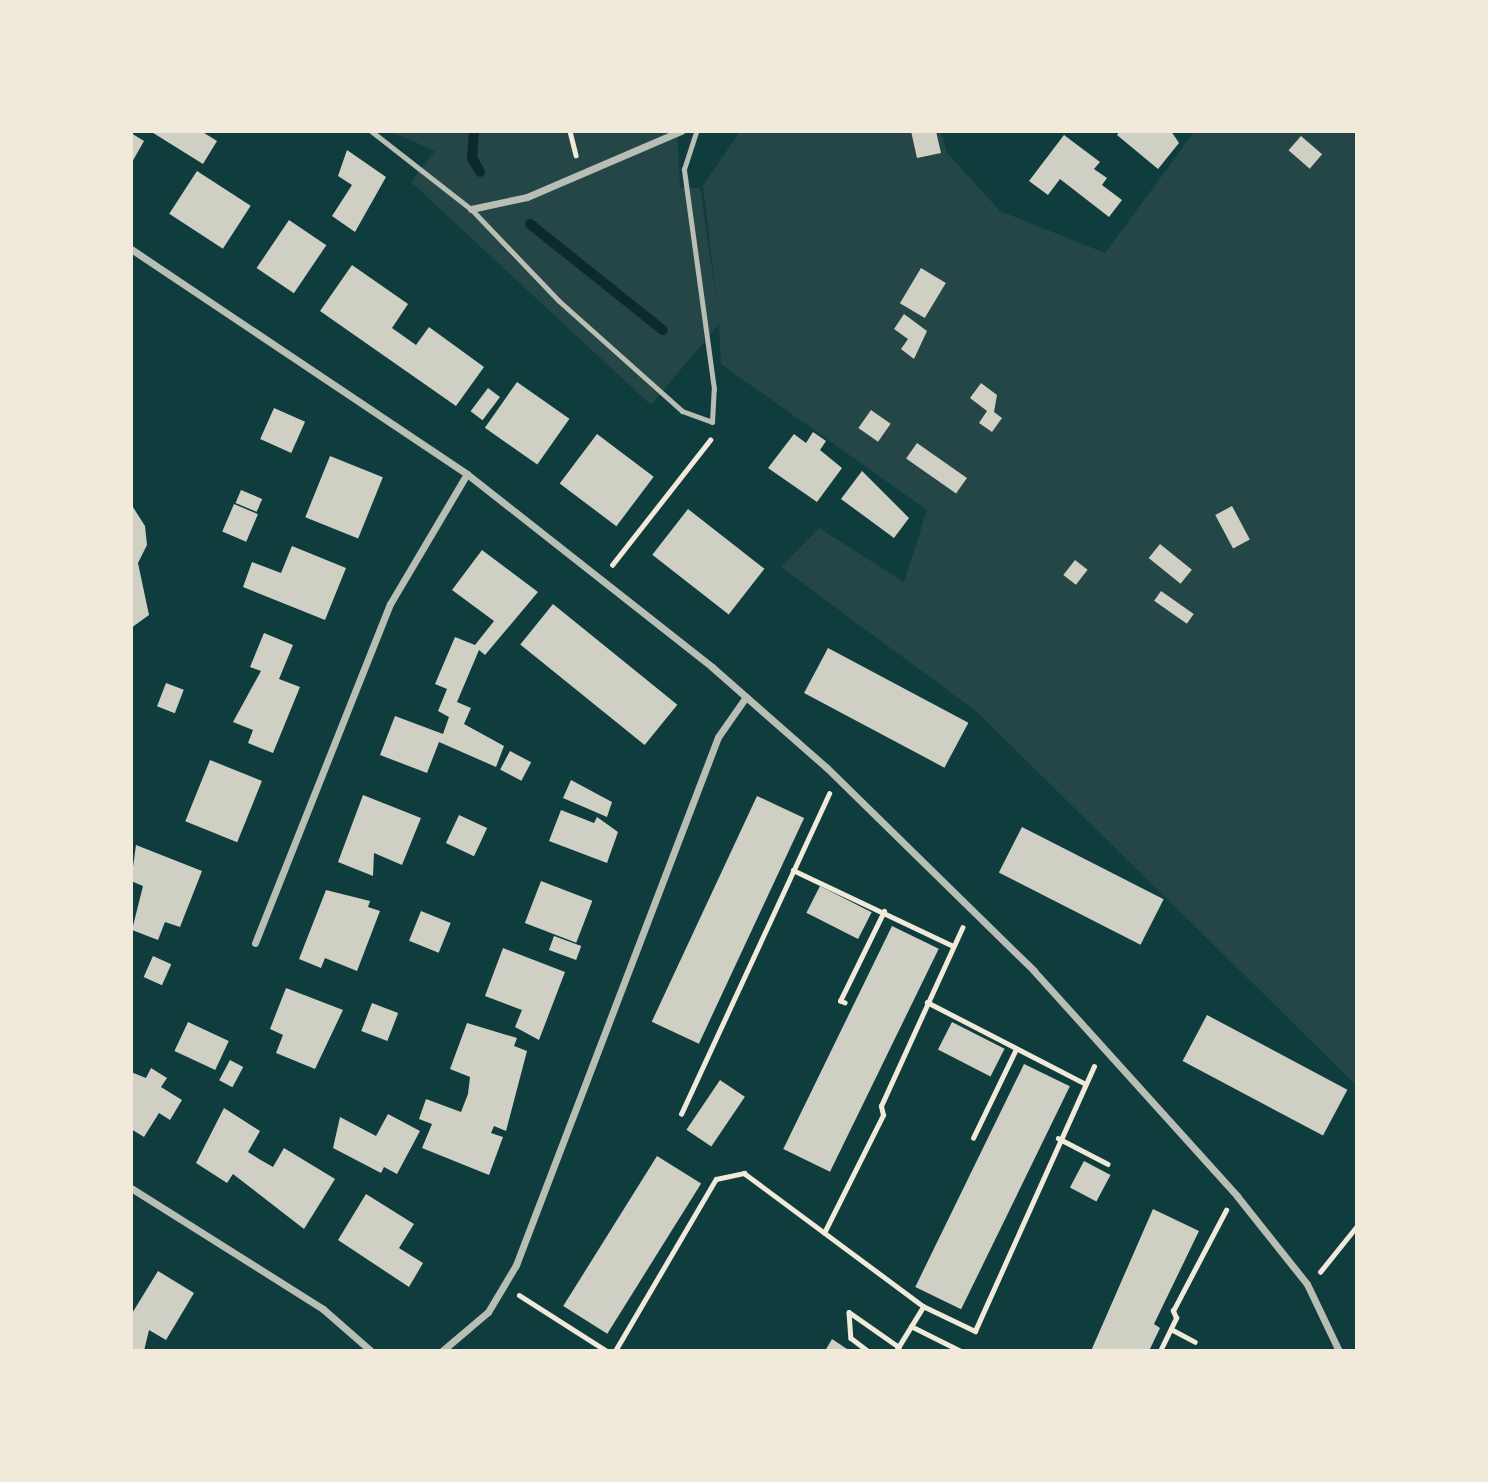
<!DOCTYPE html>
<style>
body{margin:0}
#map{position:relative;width:1488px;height:1482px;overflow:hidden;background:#0f3d3e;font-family:Barlow,sans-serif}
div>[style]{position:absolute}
.green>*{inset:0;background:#244646}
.stream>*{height:10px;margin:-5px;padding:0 5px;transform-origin:5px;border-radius:5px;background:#0a2a2b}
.building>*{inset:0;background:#cfcfc3;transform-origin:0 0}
.path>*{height:4.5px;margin:-2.25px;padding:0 2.25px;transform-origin:2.25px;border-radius:2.25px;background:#f1e9da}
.service>*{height:5px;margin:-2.5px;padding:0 2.5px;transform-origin:2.5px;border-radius:2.5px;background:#b8beb3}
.minor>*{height:7px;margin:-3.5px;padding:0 3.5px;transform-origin:3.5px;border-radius:3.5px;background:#b8beb3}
span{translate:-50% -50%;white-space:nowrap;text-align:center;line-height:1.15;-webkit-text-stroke:7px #f1e9da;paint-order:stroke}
.frame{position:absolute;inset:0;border:133px solid #f1e9da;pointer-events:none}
</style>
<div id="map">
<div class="green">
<div style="clip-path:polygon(390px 131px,677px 131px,680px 188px,700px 188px,717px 302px,703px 186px,740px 131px,941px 131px,947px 153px,1000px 211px,1105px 253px,1195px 131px,1357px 131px,1357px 1086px,977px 712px,781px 567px,819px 528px,904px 582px,927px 510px,721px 364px,719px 324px,651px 405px,411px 182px,435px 151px)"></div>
</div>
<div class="stream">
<div style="left:474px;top:131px;width:27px;rotate:94deg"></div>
<div style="left:472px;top:158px;width:16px;rotate:60deg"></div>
<div style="left:530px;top:224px;width:170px;rotate:38.6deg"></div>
</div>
<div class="building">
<div style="clip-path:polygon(150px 131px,201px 131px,217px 141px,203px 164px)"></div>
<div style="clip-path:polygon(911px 131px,936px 131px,941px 153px,917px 158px)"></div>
<div style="clip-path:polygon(1120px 131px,1171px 131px,1179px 143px,1158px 169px,1117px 135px)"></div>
<div style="clip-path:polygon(131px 133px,144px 141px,131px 164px)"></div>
<div style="clip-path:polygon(1064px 135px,1100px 162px,1094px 169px,1107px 178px,1102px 185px,1122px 200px,1109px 217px,1060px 179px,1048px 195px,1029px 181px)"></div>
<div style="left:1301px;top:136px;width:28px;height:19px;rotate:41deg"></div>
<div style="clip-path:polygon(347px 150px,386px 177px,355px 232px,332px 216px,352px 185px,338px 176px)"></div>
<div style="left:197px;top:171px;width:64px;height:51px;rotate:33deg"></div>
<div style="left:289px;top:220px;width:45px;height:58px;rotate:34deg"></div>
<div style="clip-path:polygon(352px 265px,408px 304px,392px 328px,416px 345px,429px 327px,484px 367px,456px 406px,320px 311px)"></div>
<div style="left:921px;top:268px;width:29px;height:41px;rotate:31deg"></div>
<div style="clip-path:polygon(904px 314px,927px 331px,914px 359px,901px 349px,908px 339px,894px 329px)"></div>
<div style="left:517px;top:382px;width:64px;height:56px;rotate:35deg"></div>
<div style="clip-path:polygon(981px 383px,997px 395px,994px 412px,1002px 418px,992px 432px,979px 423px,987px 411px,970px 398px)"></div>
<div style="left:488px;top:388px;width:15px;height:29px;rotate:37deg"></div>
<div style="left:274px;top:408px;width:34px;height:34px;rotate:24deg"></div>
<div style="left:871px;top:410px;width:24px;height:22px;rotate:35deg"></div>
<div style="clip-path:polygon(813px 432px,826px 441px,820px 450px,842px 468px,817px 502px,768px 468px,794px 434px,806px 443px)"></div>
<div style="left:597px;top:434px;width:71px;height:62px;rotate:37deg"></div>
<div style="left:917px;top:443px;width:61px;height:19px;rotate:35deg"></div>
<div style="left:330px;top:456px;width:57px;height:66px;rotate:22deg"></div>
<div style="clip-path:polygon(862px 471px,909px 518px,894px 538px,841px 499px)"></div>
<div style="left:241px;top:490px;width:23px;height:14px;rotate:23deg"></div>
<div style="clip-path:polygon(131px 504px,145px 526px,147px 545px,138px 563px,149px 615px,131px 628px)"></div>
<div style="left:234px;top:504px;width:26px;height:30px;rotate:23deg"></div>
<div style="left:1232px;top:506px;width:38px;height:19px;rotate:62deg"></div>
<div style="left:688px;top:509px;width:97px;height:58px;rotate:38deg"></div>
<div style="left:1160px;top:544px;width:41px;height:18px;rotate:39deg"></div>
<div style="clip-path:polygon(292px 546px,346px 568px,325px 620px,243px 587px,252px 562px,281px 573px)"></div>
<div style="clip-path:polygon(482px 550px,538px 592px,485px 655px,479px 650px,457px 702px,471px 708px,464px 724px,504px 746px,496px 767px,439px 742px,427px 773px,380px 755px,395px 716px,443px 734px,449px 717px,438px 711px,447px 689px,435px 684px,455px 637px,475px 645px,494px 621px,452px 590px)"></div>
<div style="left:1075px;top:560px;width:16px;height:19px;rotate:38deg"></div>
<div style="left:1161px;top:591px;width:40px;height:12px;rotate:35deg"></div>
<div style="left:553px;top:604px;width:160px;height:52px;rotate:39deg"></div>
<div style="clip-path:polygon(264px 633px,293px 645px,279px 679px,300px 687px,273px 753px,248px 743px,253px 730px,233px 722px,261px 671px,250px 667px)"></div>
<div style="left:828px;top:648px;width:159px;height:51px;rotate:28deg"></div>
<div style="left:166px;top:683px;width:19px;height:25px;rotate:21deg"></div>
<div style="left:510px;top:751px;width:24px;height:21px;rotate:28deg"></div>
<div style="left:210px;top:760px;width:56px;height:66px;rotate:22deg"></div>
<div style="clip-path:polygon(571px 780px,612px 802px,607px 817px,563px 798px)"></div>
<div style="clip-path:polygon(363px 795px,421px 818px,402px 865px,374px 853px,373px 876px,338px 862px)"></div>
<div style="left:757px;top:796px;width:52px;height:249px;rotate:25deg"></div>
<div style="clip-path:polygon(561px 810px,594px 823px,597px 817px,618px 832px,607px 863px,549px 841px)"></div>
<div style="left:459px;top:815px;width:31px;height:31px;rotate:25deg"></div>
<div style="left:1022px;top:827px;width:159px;height:51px;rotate:27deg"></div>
<div style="clip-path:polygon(136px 845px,202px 871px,180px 927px,165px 922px,158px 940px,132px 930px,143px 886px,131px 881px)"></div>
<div style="left:541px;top:881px;width:55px;height:45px;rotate:21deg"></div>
<div style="left:820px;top:886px;width:58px;height:30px;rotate:27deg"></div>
<div style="clip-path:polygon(326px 890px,370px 901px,368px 907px,380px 911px,357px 971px,325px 958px,321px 968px,299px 959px)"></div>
<div style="left:421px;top:911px;width:32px;height:32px;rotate:22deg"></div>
<div style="left:892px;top:926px;width:52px;height:248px;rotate:26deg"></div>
<div style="left:554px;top:936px;width:29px;height:15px;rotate:20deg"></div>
<div style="clip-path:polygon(503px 948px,565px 972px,539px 1040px,515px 1027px,522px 1010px,485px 996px)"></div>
<div style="left:153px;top:956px;width:20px;height:23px;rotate:24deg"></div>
<div style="clip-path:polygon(286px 988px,343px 1010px,315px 1069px,276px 1053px,283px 1035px,270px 1029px)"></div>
<div style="left:372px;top:1003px;width:28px;height:30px;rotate:21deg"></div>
<div style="left:1207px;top:1015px;width:159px;height:52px;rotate:28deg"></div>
<div style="left:188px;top:1022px;width:45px;height:32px;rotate:25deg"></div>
<div style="left:952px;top:1022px;width:59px;height:31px;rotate:27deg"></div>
<div style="clip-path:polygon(467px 1023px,517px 1038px,514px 1046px,527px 1051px,506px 1131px,494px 1126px,491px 1133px,503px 1137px,489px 1175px,422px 1148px,432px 1124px,419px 1119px,426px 1099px,461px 1112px,468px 1094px,470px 1077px,450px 1069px)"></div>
<div style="left:230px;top:1060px;width:15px;height:23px;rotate:28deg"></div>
<div style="left:1024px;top:1064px;width:51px;height:248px;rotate:26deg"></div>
<div style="clip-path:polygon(151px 1068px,167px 1078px,161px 1087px,182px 1100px,170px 1120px,159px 1113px,144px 1137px,131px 1129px,131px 1072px,146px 1078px)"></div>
<div style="left:720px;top:1080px;width:30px;height:60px;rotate:34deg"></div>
<div style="clip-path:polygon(224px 1108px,260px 1131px,248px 1152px,259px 1159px,273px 1167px,284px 1148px,335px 1179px,304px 1229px,233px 1174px,227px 1183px,196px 1163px)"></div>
<div style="clip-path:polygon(388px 1114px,420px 1131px,397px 1174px,384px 1167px,381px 1173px,333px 1148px,340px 1117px,376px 1136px)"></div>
<div style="left:657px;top:1156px;width:52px;height:177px;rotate:32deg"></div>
<div style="left:1084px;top:1161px;width:30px;height:30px;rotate:28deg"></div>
<div style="clip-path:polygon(366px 1194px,414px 1224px,399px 1248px,423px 1263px,409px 1287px,338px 1240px)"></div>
<div style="clip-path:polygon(1153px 1209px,1199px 1231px,1154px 1324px,1160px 1328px,1149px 1351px,1091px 1351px)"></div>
<div style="clip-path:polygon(158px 1271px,194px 1293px,166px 1340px,149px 1330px,144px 1351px,131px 1351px,131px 1315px)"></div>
<div style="clip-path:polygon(832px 1339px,850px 1351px,825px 1351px)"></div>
</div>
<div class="path">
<div style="left:570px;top:131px;width:25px;rotate:76deg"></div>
<div style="left:612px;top:565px;width:159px;rotate:-51.9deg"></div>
<div style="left:793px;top:870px;width:177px;rotate:25.4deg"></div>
<div style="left:927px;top:1002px;width:177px;rotate:27.3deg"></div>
<div style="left:845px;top:1003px;width:5px;rotate:-158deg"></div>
<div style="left:840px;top:1001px;width:100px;rotate:-63.9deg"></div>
<div style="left:681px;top:1114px;width:353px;rotate:-65.2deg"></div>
<div style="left:973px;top:1138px;width:99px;rotate:-64.2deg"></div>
<div style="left:1058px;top:1138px;width:56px;rotate:27.5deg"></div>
<div style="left:824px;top:1233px;width:132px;rotate:-63.4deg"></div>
<div style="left:883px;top:1115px;width:9px;rotate:-103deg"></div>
<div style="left:881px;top:1106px;width:196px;rotate:-65.5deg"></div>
<div style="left:1320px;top:1272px;width:59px;rotate:-51.2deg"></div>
<div style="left:519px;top:1295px;width:104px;rotate:32.5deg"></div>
<div style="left:849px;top:1312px;width:61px;rotate:35deg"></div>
<div style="left:849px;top:1312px;width:26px;rotate:86deg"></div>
<div style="left:851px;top:1338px;width:21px;rotate:37deg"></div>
<div style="left:911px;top:1326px;width:56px;rotate:26.6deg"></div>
<div style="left:1171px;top:1329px;width:27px;rotate:28deg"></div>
<div style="left:615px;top:1351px;width:199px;rotate:-59.6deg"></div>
<div style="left:716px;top:1179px;width:29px;rotate:-12deg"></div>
<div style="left:744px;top:1173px;width:223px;rotate:36.6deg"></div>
<div style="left:923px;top:1306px;width:58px;rotate:25.7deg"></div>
<div style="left:975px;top:1331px;width:290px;rotate:-65.8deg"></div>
<div style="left:896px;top:1351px;width:52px;rotate:-58.5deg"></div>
<div style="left:1160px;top:1351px;width:37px;rotate:-64deg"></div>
<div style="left:1176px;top:1318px;width:8px;rotate:-113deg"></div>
<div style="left:1173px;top:1311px;width:114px;rotate:-62.3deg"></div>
</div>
<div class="service">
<div style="left:371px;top:131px;width:127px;rotate:38deg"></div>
<div style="left:471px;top:209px;width:127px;rotate:46.3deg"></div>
<div style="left:559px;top:301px;width:165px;rotate:41.8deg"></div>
<div style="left:682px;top:411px;width:32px;rotate:20deg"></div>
<div style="left:712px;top:422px;width:33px;rotate:-87deg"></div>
<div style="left:714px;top:389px;width:222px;rotate:-97.8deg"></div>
<div style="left:684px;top:169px;width:40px;rotate:-72deg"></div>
</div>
<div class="minor">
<div style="left:471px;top:209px;width:57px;rotate:-12.1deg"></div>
<div style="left:527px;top:197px;width:168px;rotate:-23.2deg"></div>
<div style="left:131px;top:249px;width:404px;rotate:33.8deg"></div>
<div style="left:467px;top:474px;width:312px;rotate:38.2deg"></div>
<div style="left:712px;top:667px;width:152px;rotate:41.3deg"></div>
<div style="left:826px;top:767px;width:291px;rotate:44.4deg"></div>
<div style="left:1034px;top:971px;width:303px;rotate:47.9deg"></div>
<div style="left:1237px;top:1196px;width:112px;rotate:51.5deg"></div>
<div style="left:1307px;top:1284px;width:74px;rotate:64.5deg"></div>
<div style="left:255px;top:943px;width:365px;rotate:-68.3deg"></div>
<div style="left:390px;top:604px;width:151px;rotate:-59.4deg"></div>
<div style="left:131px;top:1188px;width:227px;rotate:32.2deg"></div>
<div style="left:323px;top:1309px;width:64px;rotate:41.2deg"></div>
<div style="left:442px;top:1351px;width:60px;rotate:-40.3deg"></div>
<div style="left:488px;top:1312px;width:55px;rotate:-59.2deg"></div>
<div style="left:516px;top:1265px;width:565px;rotate:-69.06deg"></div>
<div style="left:718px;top:737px;width:49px;rotate:-55deg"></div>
</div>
<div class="frame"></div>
</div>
